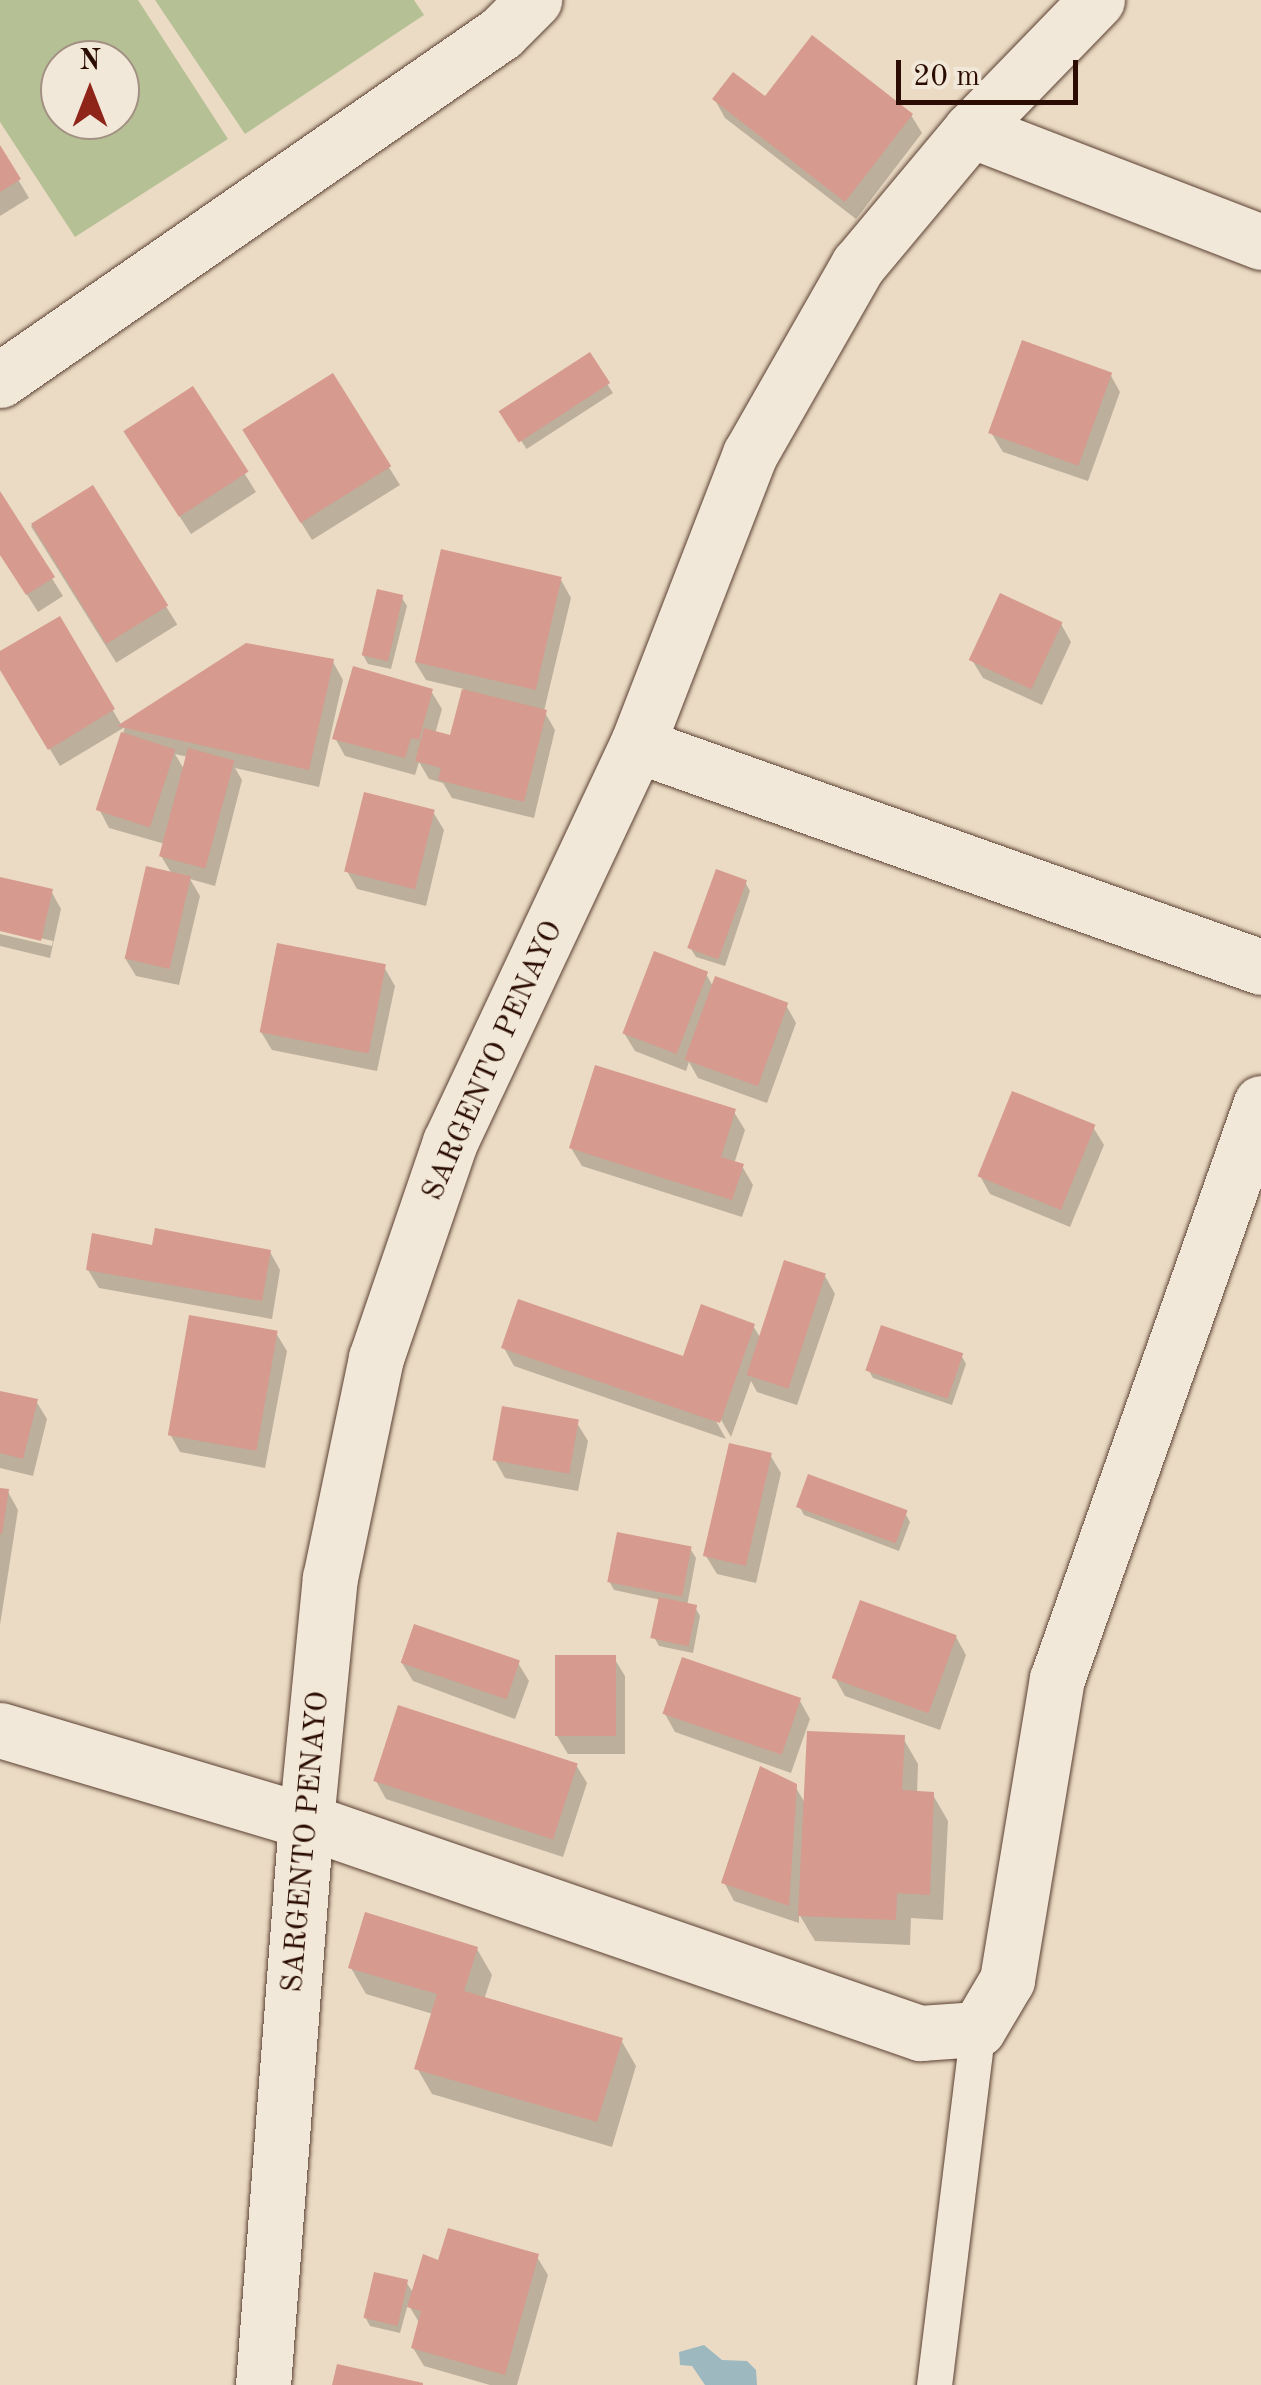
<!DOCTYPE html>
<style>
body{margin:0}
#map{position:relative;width:1261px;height:2385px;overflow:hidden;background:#ebdbc4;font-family:"Old Standard TT",serif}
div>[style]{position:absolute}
.green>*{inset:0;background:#b6c095}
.water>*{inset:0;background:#9eb8bf}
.shadow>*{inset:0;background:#0003;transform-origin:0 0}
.building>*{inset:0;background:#d69a8f;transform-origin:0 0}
.roads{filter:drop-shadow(0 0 2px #5b4032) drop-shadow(0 0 2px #5b4032)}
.service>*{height:35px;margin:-17.5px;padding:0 17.5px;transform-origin:17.5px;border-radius:17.5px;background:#f2e8d9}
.minor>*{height:55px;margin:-27.5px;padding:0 27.5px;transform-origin:27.5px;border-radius:27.5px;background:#f2e8d9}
.tertiary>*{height:55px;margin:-27.5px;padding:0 27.5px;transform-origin:27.5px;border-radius:27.5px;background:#f2e8d9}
span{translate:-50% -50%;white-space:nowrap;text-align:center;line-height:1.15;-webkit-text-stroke:10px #f2e8d9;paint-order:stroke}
.street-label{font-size:30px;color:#2b0c02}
.north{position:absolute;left:40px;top:40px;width:100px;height:100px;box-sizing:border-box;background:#f2e8d9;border:2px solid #a29083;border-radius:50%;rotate:0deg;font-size:28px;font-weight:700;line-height:40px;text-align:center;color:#2b0c02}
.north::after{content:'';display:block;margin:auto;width:35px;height:45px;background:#8f2418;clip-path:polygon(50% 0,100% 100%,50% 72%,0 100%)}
.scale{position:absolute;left:896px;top:60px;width:182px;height:45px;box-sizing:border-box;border:5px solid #2b0c02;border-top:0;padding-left:12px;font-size:30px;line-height:35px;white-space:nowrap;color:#2b0c02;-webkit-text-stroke:8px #f2e8d9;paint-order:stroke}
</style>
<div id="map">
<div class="green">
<div style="clip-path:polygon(evenodd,0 0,138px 0,228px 139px,75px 237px,0 122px,0 0,120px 60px,120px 120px,60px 120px,60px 60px,120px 60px)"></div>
<div style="clip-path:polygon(155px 0,414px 0,424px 15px,245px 134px)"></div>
</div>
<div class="water">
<div style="clip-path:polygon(704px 2345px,722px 2360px,747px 2361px,756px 2370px,757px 2385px,705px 2385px,692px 2366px,680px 2365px,679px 2352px)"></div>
</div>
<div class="shadow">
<div style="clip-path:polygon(715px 100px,766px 100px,911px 115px,922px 133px,856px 219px,725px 118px)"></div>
<div style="clip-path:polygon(0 149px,29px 198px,0 216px)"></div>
<div style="left:589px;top:356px;width:44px;height:103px;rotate:57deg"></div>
<div style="clip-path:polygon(1110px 374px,1120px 392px,1088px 481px,1003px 452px,992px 434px)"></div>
<div style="clip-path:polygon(332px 376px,400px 485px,312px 540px,255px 448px)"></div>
<div style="clip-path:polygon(192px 389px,256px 492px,191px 534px,136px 449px)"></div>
<div style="left:92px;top:488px;width:161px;height:72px;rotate:58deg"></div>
<div style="clip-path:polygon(0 495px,63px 596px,38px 612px,0 552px)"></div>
<div style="clip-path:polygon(561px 580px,571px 598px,544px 711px,555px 730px,534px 818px,452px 798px,443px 783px,429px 779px,419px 762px,415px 775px,345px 756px,335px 738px,431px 691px,442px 709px,435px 734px,451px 738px,464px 689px,426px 680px,415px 662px)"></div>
<div style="clip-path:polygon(402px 598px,407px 606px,391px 669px,368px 664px,363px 655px)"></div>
<div style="clip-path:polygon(evenodd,59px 619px,122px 726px,333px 662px,343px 680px,319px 787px,235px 768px,242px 780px,215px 886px,190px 879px,200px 896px,179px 985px,136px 976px,125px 958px,172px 874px,161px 856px,165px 844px,109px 828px,99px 809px,125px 727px,60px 766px,0 666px,0 654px,59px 619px,175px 754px,188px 757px,185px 771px,175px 754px)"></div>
<div style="clip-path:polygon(1061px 624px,1071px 642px,1042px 705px,983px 678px,972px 660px)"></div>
<div style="clip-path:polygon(433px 812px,444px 830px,426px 906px,357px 889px,347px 871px)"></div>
<div style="clip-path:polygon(0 879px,51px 891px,61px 909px,50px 958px,0 946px,0 934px,52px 946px,53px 941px,0 929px)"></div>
<div style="clip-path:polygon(745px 882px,750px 891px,725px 966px,696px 957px,691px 949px)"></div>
<div style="clip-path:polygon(384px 967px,395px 986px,377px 1071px,272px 1050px,261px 1032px)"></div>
<div style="clip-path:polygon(706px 974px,714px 988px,786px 1005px,796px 1023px,767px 1103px,698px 1078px,689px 1062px,686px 1071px,635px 1051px,624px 1033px)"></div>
<div style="clip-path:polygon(734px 1112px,745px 1130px,734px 1164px,742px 1166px,753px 1185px,742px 1217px,582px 1166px,571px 1148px)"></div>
<div style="clip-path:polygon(1093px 1127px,1104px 1145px,1070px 1227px,990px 1194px,980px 1176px)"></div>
<div style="clip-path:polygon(154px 1247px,270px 1252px,280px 1270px,272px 1319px,99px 1288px,88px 1270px)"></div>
<div style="clip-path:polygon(825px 1276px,835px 1294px,797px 1405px,757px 1392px,751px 1381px,731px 1437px,716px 1411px,712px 1414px,726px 1439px,514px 1366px,504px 1348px,685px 1360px,753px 1326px,760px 1337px)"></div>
<div style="clip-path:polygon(276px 1333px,287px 1351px,265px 1468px,180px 1452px,170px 1434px)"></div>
<div style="clip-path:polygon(961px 1355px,966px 1364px,952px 1405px,873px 1378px,868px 1369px)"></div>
<div style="clip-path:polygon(0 1393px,36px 1401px,47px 1419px,33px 1476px,0 1468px)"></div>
<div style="clip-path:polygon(577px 1423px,588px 1441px,578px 1491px,505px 1478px,495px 1460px)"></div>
<div style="clip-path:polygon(770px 1455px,781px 1473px,756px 1583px,717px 1574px,706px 1556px)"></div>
<div style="clip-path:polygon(0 1491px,8px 1492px,18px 1510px,0 1625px)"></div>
<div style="clip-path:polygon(799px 1506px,905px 1513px,910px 1522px,899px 1551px,804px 1515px)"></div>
<div style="clip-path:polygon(691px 1550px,696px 1558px,687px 1606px,695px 1607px,700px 1616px,693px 1653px,659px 1646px,654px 1637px,661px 1600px,614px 1590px,609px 1581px)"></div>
<div style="clip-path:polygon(956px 1637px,966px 1655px,940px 1730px,845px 1696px,835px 1678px)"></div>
<div style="clip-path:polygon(614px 1658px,625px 1676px,625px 1754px,568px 1754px,557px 1736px)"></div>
<div style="clip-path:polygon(402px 1663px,518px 1663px,529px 1681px,515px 1719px,413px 1681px)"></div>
<div style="clip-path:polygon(800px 1701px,810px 1719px,791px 1773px,675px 1732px,665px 1714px)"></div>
<div style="clip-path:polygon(903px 1738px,918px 1764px,917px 1794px,933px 1795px,948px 1821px,943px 1920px,911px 1918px,910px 1945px,815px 1941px,799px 1914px,799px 1923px,734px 1901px,724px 1882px,795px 1786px,806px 1805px)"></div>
<div style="clip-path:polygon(576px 1765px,587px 1783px,563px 1857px,386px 1799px,376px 1781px)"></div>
<div style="clip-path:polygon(477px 1949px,492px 1975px,484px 2000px,621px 2040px,636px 2066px,612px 2147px,432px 2094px,417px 2068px,433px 2014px,366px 1994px,351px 1968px)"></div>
<div style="clip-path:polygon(537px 2257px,548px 2275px,517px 2385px,490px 2385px,424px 2366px,413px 2348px,420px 2324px,408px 2304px,400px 2333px,370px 2326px,365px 2317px,406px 2282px,414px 2294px,440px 2263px)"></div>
</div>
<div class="building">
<div style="clip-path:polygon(812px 35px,913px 114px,845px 202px,712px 99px,733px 72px,765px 96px)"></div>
<div style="clip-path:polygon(0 145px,21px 179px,0 192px)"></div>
<div style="left:1022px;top:340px;width:96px;height:99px;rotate:20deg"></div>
<div style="left:590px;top:352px;width:37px;height:109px;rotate:57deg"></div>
<div style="left:333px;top:373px;width:110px;height:107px;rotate:58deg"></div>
<div style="left:193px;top:386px;width:102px;height:83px;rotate:57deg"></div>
<div style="left:93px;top:485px;width:142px;height:73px;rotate:58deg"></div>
<div style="clip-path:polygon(0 491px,55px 577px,26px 595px,0 555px)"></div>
<div style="left:441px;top:549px;width:124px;height:116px;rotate:13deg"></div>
<div style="left:377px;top:589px;width:27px;height:68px;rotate:13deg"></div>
<div style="left:1000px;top:593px;width:69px;height:74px;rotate:25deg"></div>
<div style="clip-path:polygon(60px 616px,115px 709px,48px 750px,0 670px,0 651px)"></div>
<div style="clip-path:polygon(246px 643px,334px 659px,309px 770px,117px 726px)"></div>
<div style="clip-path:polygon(353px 666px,433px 689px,419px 740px,411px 738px,405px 758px,332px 739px)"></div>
<div style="clip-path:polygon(462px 689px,547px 710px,524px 802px,438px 780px,441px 768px,415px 761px,424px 728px,450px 735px)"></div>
<div style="left:121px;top:732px;width:57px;height:82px;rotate:18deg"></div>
<div style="left:188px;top:748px;width:48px;height:112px;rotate:15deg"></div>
<div style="left:364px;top:792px;width:73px;height:82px;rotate:14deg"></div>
<div style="left:146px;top:866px;width:46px;height:95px;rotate:13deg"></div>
<div style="left:716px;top:869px;width:33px;height:84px;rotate:20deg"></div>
<div style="clip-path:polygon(0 877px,53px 889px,41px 941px,0 931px)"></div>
<div style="left:277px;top:943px;width:111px;height:91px;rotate:11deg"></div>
<div style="left:654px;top:951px;width:58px;height:88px;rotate:21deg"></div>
<div style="left:715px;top:976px;width:78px;height:89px;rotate:20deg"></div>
<div style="clip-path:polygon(595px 1065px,736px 1109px,721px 1157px,744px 1164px,732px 1200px,569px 1148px)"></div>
<div style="left:1012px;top:1091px;width:90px;height:92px;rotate:22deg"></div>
<div style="clip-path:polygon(155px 1228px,271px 1250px,262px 1301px,86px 1270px,92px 1233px,152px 1245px)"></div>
<div style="left:784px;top:1260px;width:44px;height:121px;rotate:18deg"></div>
<div style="clip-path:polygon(518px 1299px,683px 1356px,701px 1304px,755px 1324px,720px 1423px,501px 1348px)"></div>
<div style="left:189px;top:1315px;width:90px;height:122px;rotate:10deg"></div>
<div style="left:881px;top:1325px;width:87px;height:48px;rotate:19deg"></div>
<div style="clip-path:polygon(0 1391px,38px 1399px,23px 1459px,0 1453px)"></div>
<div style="left:502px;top:1406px;width:78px;height:55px;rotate:10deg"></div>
<div style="left:729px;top:1443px;width:44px;height:116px;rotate:13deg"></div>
<div style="left:808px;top:1474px;width:106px;height:35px;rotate:20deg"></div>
<div style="clip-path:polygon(0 1488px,9px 1489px,2px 1534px,0 1534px)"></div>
<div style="left:617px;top:1532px;width:76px;height:51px;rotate:11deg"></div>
<div style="left:659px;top:1597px;width:39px;height:42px;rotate:12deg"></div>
<div style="left:860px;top:1600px;width:103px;height:83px;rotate:20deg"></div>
<div style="left:414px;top:1624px;width:112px;height:41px;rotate:19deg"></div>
<div style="left:555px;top:1655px;width:61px;height:81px"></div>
<div style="left:682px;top:1657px;width:126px;height:60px;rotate:19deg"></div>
<div style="left:398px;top:1705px;width:189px;height:80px;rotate:18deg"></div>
<div style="clip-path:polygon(807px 1731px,905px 1735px,902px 1790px,934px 1792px,930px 1895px,897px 1893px,896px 1920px,798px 1916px)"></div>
<div style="clip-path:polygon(760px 1766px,797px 1784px,789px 1906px,721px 1883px)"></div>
<div style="clip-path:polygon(365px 1912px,478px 1947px,464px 1991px,623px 2038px,597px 2122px,414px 2069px,437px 1994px,348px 1968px)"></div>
<div style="clip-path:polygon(448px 2228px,539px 2254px,505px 2375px,411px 2348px,421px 2311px,407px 2307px,423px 2254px,438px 2260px)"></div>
<div style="left:374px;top:2272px;width:35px;height:47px;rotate:13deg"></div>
<div style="clip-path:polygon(337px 2364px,423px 2383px,423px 2385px,332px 2385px)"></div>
</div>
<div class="roads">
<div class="service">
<div style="left:934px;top:2385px;width:359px;rotate:-83deg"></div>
</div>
<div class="minor">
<div style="left:971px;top:130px;width:311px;rotate:21.1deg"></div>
<div style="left:0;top:380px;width:609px;rotate:-34.71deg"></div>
<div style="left:501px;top:33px;width:47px;rotate:-45deg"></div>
<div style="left:637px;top:745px;width:662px;rotate:19.58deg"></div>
<div style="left:306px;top:1821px;width:650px;rotate:19.05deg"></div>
<div style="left:920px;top:2033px;width:58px;rotate:-3.9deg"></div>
<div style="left:978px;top:2029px;width:57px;rotate:-59.4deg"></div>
<div style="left:1007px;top:1980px;width:305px;rotate:-80.6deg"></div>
<div style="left:1057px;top:1679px;width:611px;rotate:-70.5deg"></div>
</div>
<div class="tertiary">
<div style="left:0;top:1730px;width:319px;rotate:16.6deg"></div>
<div style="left:263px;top:2385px;width:566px;rotate:-85.64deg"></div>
<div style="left:306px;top:1821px;width:244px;rotate:-84.4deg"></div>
<div style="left:330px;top:1578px;width:225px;rotate:-78.2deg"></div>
<div style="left:376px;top:1358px;width:228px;rotate:-71.1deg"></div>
<div style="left:450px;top:1142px;width:439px;rotate:-64.8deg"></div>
<div style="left:637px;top:745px;width:312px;rotate:-68.8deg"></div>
<div style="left:750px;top:454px;width:218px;rotate:-60.3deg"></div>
<div style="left:858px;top:265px;width:176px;rotate:-50.1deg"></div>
<div style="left:971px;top:130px;width:181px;rotate:-45.9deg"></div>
</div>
</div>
<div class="street-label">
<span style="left:493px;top:1061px;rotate:-66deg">SARGENTO PENAYO</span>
<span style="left:306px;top:1842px;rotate:-85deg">SARGENTO PENAYO</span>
</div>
<div class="north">N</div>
<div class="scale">20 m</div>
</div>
